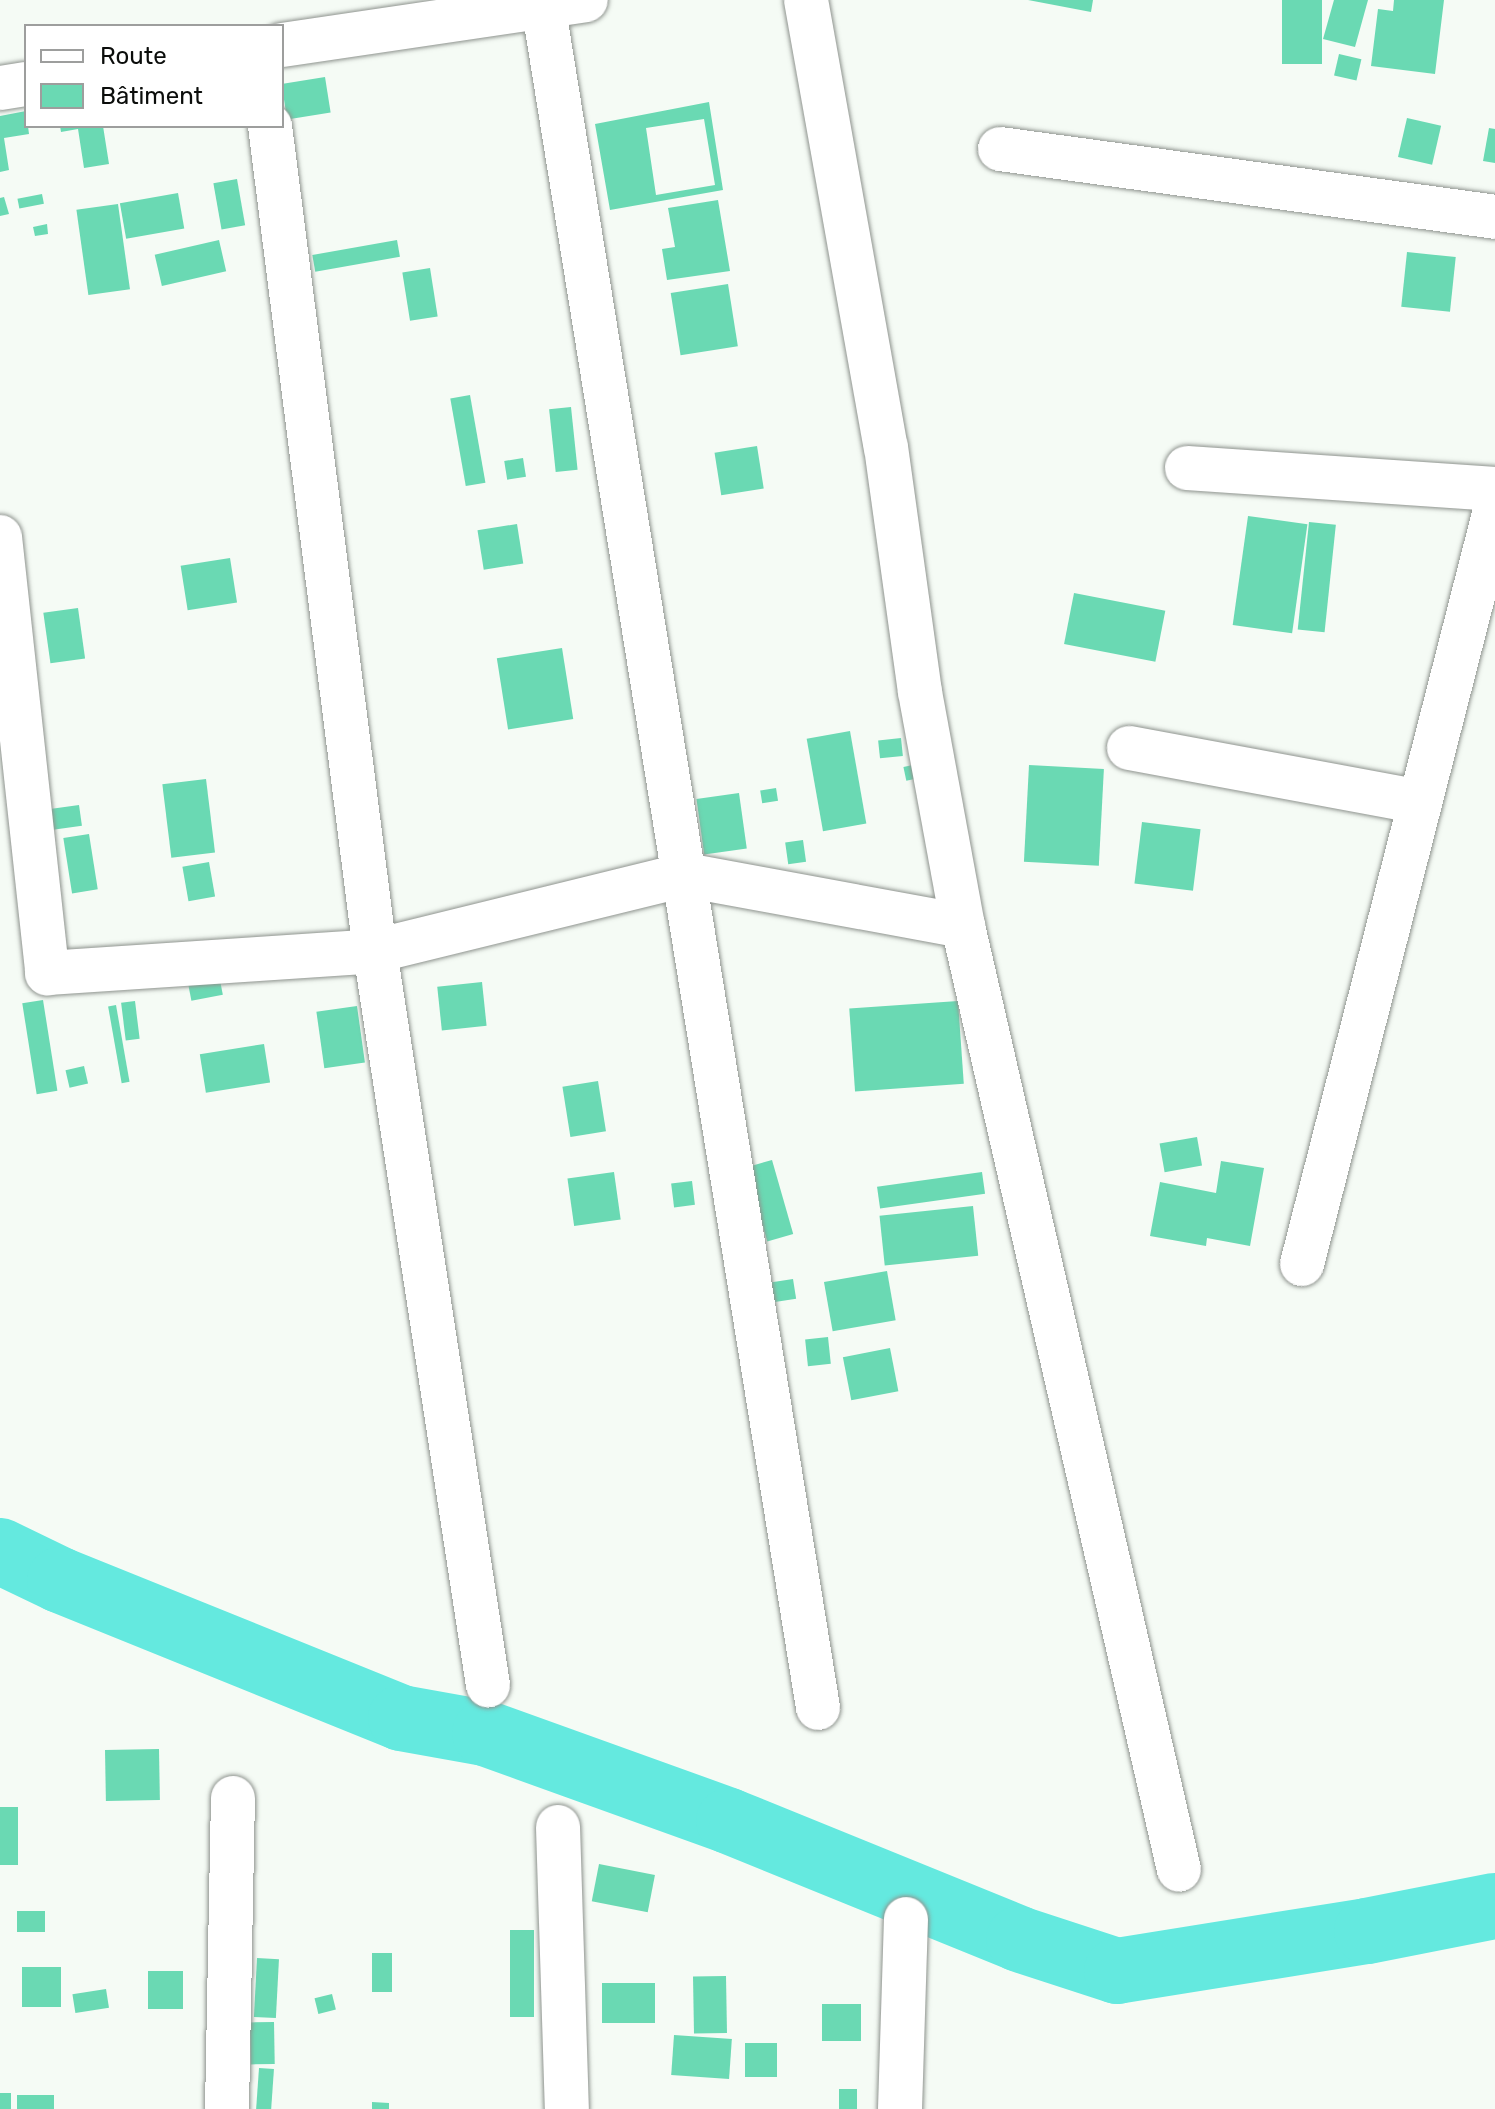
<!DOCTYPE html>
<meta charset="utf-8">
<style>
body{margin:0}
#map{position:relative;width:1495px;height:2109px;overflow:hidden;background:#f5fbf5;font-family:Rubik,sans-serif}
div>[style]{position:absolute}
.river>*{height:66px;margin:-33px;padding:0 33px;transform-origin:33px;border-radius:33px;background:#64e9df}
.building>*{inset:0;background:#6ad9b3;transform-origin:0 0}
.roads{filter:drop-shadow(0 0 2px #8f948f) drop-shadow(0 0 2px #8f948f)}
.street>*{height:44px;margin:-22px;padding:0 22px;transform-origin:22px;border-radius:22px;background:#fff}
span{translate:-50% -50%;white-space:nowrap;text-align:center;line-height:1.15;-webkit-text-stroke:7px #fff;paint-order:stroke}
.legend{position:absolute;left:24px;top:24px;width:260px;height:104px;box-sizing:border-box;background:#fff;border:2px solid #9d9e9d;margin:0;padding:10px 14px;list-style:none;font-size:24px;color:#0b0d0b}
.legend li{display:flex;align-items:center;gap:16px;height:40px}
.legend b{width:40px;border:2px solid #9d9e9d}
</style>
<div id="map">
<div class="river">
<div style="left:0;top:1551px;width:67px;rotate:25.8deg"></div>
<div style="left:60px;top:1580px;width:368px;rotate:22deg"></div>
<div style="left:401px;top:1718px;width:85px;rotate:10.1deg"></div>
<div style="left:485px;top:1733px;width:259px;rotate:19.8deg"></div>
<div style="left:729px;top:1821px;width:313px;rotate:22.1deg"></div>
<div style="left:1019px;top:1939px;width:103px;rotate:18.1deg"></div>
<div style="left:1117px;top:1971px;width:253px;rotate:-9.1deg"></div>
<div style="left:1367px;top:1931px;width:130px;rotate:-11.1deg"></div>
</div>
<div class="building">
<div style="clip-path:polygon(1028px 0,1093px 0,1091px 12px)"></div>
<div style="left:1282px;top:0;width:40px;height:64px"></div>
<div style="clip-path:polygon(1334px 0,1368px 0,1355px 47px,1323px 39px)"></div>
<div style="clip-path:polygon(1394px 0,1444px 0,1435px 74px,1371px 66px,1378px 9px,1393px 11px)"></div>
<div style="left:1339px;top:54px;width:23px;height:22px;rotate:13deg"></div>
<div style="left:325px;top:77px;width:36px;height:44px;rotate:81deg"></div>
<div style="clip-path:polygon(evenodd,709px 102px,723px 190px,610px 210px,595px 124px,709px 102px,704px 119px,715px 185px,656px 195px,646px 128px,704px 119px)"></div>
<div style="clip-path:polygon(26px 111px,29px 134px,4px 138px,9px 170px,0 172px,0 116px)"></div>
<div style="left:1407px;top:118px;width:35px;height:40px;rotate:13deg"></div>
<div style="clip-path:polygon(60px 126px,103px 126px,109px 164px,84px 168px,78px 129px,61px 132px)"></div>
<div style="clip-path:polygon(1489px 128px,1495px 129px,1495px 163px,1483px 161px)"></div>
<div style="left:237px;top:179px;width:47px;height:24px;rotate:80deg"></div>
<div style="left:178px;top:193px;width:36px;height:59px;rotate:80deg"></div>
<div style="left:42px;top:194px;width:10px;height:25px;rotate:79deg"></div>
<div style="clip-path:polygon(4px 197px,9px 214px,0 216px,0 198px)"></div>
<div style="clip-path:polygon(718px 200px,730px 271px,667px 280px,662px 249px,675px 247px,668px 208px)"></div>
<div style="left:118px;top:204px;width:86px;height:42px;rotate:82deg"></div>
<div style="clip-path:polygon(47px 224px,48px 234px,35px 236px,33px 227px)"></div>
<div style="left:219px;top:240px;width:32px;height:66px;rotate:77deg"></div>
<div style="left:397px;top:240px;width:17px;height:86px;rotate:80deg"></div>
<div style="left:1407px;top:252px;width:49px;height:55px;rotate:6deg"></div>
<div style="left:430px;top:268px;width:49px;height:28px;rotate:81deg"></div>
<div style="left:728px;top:284px;width:63px;height:58px;rotate:81deg"></div>
<div style="left:470px;top:395px;width:89px;height:20px;rotate:80deg"></div>
<div style="left:571px;top:407px;width:63px;height:22px;rotate:84deg"></div>
<div style="left:757px;top:446px;width:43px;height:43px;rotate:81deg"></div>
<div style="left:523px;top:458px;width:19px;height:19px;rotate:81deg"></div>
<div style="left:1248px;top:516px;width:60px;height:110px;rotate:8deg"></div>
<div style="left:1309px;top:522px;width:27px;height:108px;rotate:6deg"></div>
<div style="left:517px;top:524px;width:40px;height:40px;rotate:81deg"></div>
<div style="left:230px;top:558px;width:45px;height:50px;rotate:81deg"></div>
<div style="left:1074px;top:593px;width:93px;height:52px;rotate:11deg"></div>
<div style="left:78px;top:608px;width:51px;height:35px;rotate:82deg"></div>
<div style="left:562px;top:648px;width:72px;height:66px;rotate:81deg"></div>
<div style="left:850px;top:731px;width:94px;height:44px;rotate:80deg"></div>
<div style="left:901px;top:738px;width:18px;height:23px;rotate:84deg"></div>
<div style="left:922px;top:763px;width:14px;height:19px;rotate:78deg"></div>
<div style="left:1029px;top:765px;width:75px;height:97px;rotate:3deg"></div>
<div style="left:206px;top:779px;width:74px;height:44px;rotate:83deg"></div>
<div style="left:776px;top:788px;width:13px;height:16px;rotate:81deg"></div>
<div style="left:739px;top:793px;width:56px;height:43px;rotate:82deg"></div>
<div style="left:79px;top:805px;width:21px;height:40px;rotate:82deg"></div>
<div style="left:1142px;top:822px;width:59px;height:62px;rotate:7deg"></div>
<div style="left:89px;top:834px;width:56px;height:26px;rotate:81deg"></div>
<div style="left:803px;top:840px;width:22px;height:18px;rotate:82deg"></div>
<div style="left:209px;top:862px;width:35px;height:27px;rotate:80deg"></div>
<div style="left:219px;top:975px;width:20px;height:32px;rotate:79deg"></div>
<div style="left:482px;top:982px;width:44px;height:45px;rotate:84deg"></div>
<div style="left:43px;top:1000px;width:92px;height:21px;rotate:81deg"></div>
<div style="left:135px;top:1001px;width:38px;height:14px;rotate:83deg"></div>
<div style="left:958px;top:1001px;width:83px;height:109px;rotate:86deg"></div>
<div style="left:116px;top:1005px;width:78px;height:8px;rotate:80deg"></div>
<div style="left:357px;top:1006px;width:57px;height:41px;rotate:82deg"></div>
<div style="left:264px;top:1044px;width:39px;height:65px;rotate:81deg"></div>
<div style="left:84px;top:1066px;width:18px;height:19px;rotate:77deg"></div>
<div style="left:598px;top:1081px;width:51px;height:36px;rotate:81deg"></div>
<div style="left:1197px;top:1137px;width:29px;height:38px;rotate:80deg"></div>
<div style="left:772px;top:1160px;width:77px;height:27px;rotate:74deg"></div>
<div style="clip-path:polygon(1221px 1161px,1264px 1168px,1250px 1246px,1207px 1238px,1206px 1246px,1150px 1236px,1160px 1182px,1216px 1193px)"></div>
<div style="left:614px;top:1172px;width:48px;height:47px;rotate:82deg"></div>
<div style="left:982px;top:1172px;width:22px;height:106px;rotate:82deg"></div>
<div style="left:692px;top:1181px;width:24px;height:21px;rotate:83deg"></div>
<div style="left:973px;top:1206px;width:50px;height:94px;rotate:84deg"></div>
<div style="left:887px;top:1271px;width:50px;height:64px;rotate:80deg"></div>
<div style="left:793px;top:1279px;width:20px;height:23px;rotate:81deg"></div>
<div style="left:828px;top:1337px;width:27px;height:23px;rotate:84deg"></div>
<div style="left:890px;top:1348px;width:44px;height:48px;rotate:79deg"></div>
<div style="left:159px;top:1749px;width:51px;height:54px;rotate:89deg"></div>
<div style="left:0;top:1807px;width:18px;height:58px"></div>
<div style="left:599px;top:1864px;width:57px;height:38px;rotate:11deg"></div>
<div style="left:17px;top:1911px;width:28px;height:21px"></div>
<div style="left:510px;top:1930px;width:24px;height:87px"></div>
<div style="left:372px;top:1953px;width:20px;height:39px"></div>
<div style="left:257px;top:1958px;width:22px;height:59px;rotate:3deg"></div>
<div style="left:22px;top:1967px;width:39px;height:40px"></div>
<div style="left:148px;top:1971px;width:35px;height:38px"></div>
<div style="left:726px;top:1976px;width:57px;height:33px;rotate:89deg"></div>
<div style="left:602px;top:1983px;width:53px;height:40px"></div>
<div style="left:106px;top:1989px;width:19px;height:34px;rotate:81deg"></div>
<div style="left:332px;top:1994px;width:16px;height:18px;rotate:76deg"></div>
<div style="left:822px;top:2004px;width:39px;height:37px"></div>
<div style="left:274px;top:2022px;width:42px;height:24px;rotate:89deg"></div>
<div style="left:674px;top:2035px;width:58px;height:40px;rotate:4deg"></div>
<div style="left:745px;top:2043px;width:32px;height:34px"></div>
<div style="left:259px;top:2068px;width:15px;height:41px;rotate:4deg"></div>
<div style="left:839px;top:2089px;width:18px;height:20px"></div>
<div style="left:0;top:2093px;width:11px;height:16px"></div>
<div style="left:54px;top:2095px;width:14px;height:37px;rotate:90deg"></div>
<div style="clip-path:polygon(372px 2102px,389px 2103px,389px 2109px,372px 2109px)"></div>
</div>
<div class="roads">
<div class="street">
<div style="left:806px;top:0;width:454px;rotate:79.9deg"></div>
<div style="left:886px;top:447px;width:247px;rotate:82.1deg"></div>
<div style="left:920px;top:692px;width:238px;rotate:79.6deg"></div>
<div style="left:963px;top:926px;width:968px;rotate:77.11deg"></div>
<div style="left:543px;top:4px;width:1726px;rotate:80.83deg"></div>
<div style="left:282px;top:45px;width:307px;rotate:-8.4deg"></div>
<div style="left:0;top:88px;width:26px;rotate:-9deg"></div>
<div style="left:270px;top:126px;width:832px;rotate:82.75deg"></div>
<div style="left:375px;top:951px;width:743px;rotate:81.25deg"></div>
<div style="left:1000px;top:149px;width:500px;rotate:7.8deg"></div>
<div style="left:1187px;top:468px;width:309px;rotate:3.9deg"></div>
<div style="left:0;top:537px;width:439px;rotate:83.8deg"></div>
<div style="left:47px;top:973px;width:329px;rotate:-3.8deg"></div>
<div style="left:375px;top:951px;width:319px;rotate:-13.8deg"></div>
<div style="left:685px;top:875px;width:283px;rotate:10.4deg"></div>
<div style="left:1129px;top:748px;width:296px;rotate:10.5deg"></div>
<div style="left:1302px;top:1264px;width:778px;rotate:-75.64deg"></div>
<div style="left:558px;top:1827px;width:282px;rotate:88.2deg"></div>
<div style="left:227px;top:2109px;width:311px;rotate:-88.9deg"></div>
<div style="left:900px;top:2109px;width:190px;rotate:-88.2deg"></div>
</div>
</div>
<ul class="legend">
<li><b style="height:10px;background:#fff"></b>Route</li>
<li><b style="height:22px;background:#6ad9b3"></b>Bâtiment</li>
</ul>
</div>
